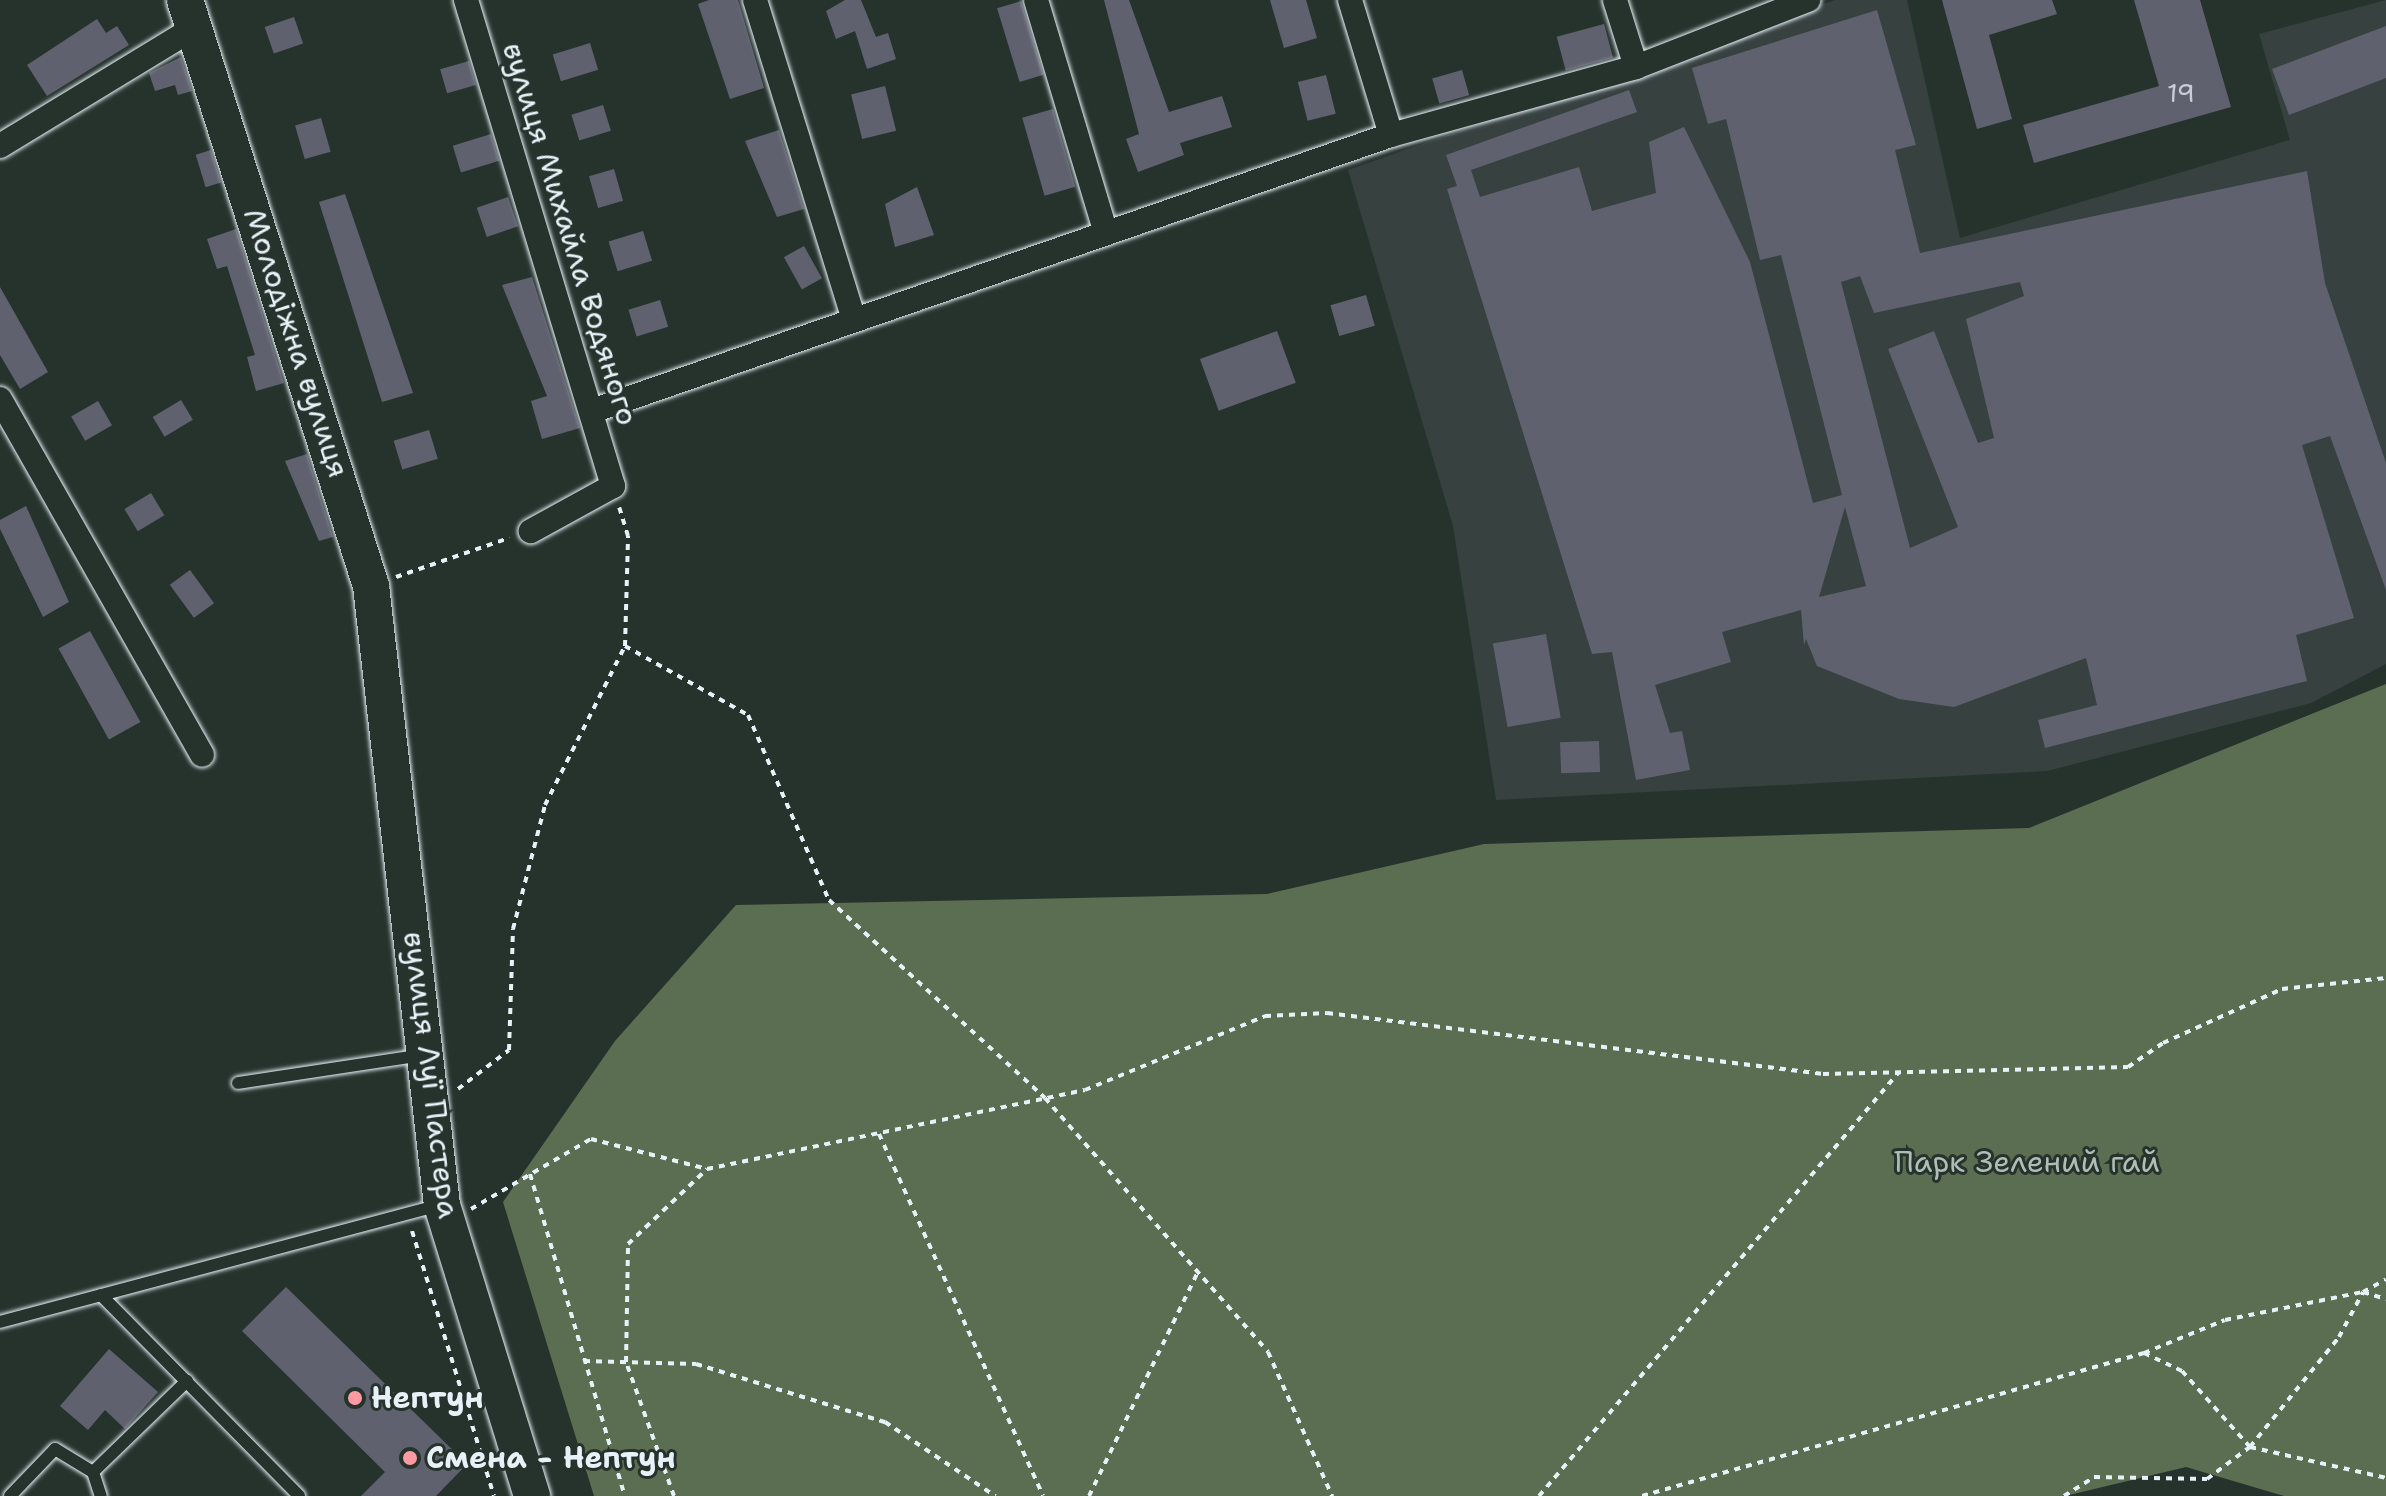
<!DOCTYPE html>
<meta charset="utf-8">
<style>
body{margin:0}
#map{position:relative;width:2386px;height:1496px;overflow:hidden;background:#26332d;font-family:"Shantell Sans",sans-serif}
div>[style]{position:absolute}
.built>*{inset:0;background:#374140}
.green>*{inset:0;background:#5c6e51}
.building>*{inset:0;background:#60616e;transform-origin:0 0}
.path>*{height:4px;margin-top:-2px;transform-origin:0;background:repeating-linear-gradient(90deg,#e8f1f8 0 6px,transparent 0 12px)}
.roads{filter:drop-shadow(0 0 2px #e8f1f8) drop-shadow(0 0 2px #e8f1f8)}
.lane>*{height:12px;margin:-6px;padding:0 6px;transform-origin:6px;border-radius:6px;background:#26332d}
.street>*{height:24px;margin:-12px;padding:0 12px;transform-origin:12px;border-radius:12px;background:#26332d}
.secondary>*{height:36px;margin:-18px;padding:0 18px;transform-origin:18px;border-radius:18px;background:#26332d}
.dots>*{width:22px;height:22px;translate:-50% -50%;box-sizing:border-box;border:4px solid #26332d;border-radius:50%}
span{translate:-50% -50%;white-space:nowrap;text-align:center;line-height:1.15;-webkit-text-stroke:6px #26332d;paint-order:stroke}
.number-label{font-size:26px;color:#c6cdd6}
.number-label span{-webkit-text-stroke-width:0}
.street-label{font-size:30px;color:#e8f1f8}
.park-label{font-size:30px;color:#b0bdb5}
.poi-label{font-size:30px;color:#e8f1f8;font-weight:700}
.left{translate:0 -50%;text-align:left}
</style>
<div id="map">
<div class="built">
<div style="clip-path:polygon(1835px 0,1907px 0,1960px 238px,2290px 140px,2259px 34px,2386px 0,2386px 664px,2311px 703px,2047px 771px,1496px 800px,1453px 526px,1348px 170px)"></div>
</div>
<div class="green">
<div style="clip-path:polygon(2386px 684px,2386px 1496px,2284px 1496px,2186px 1467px,2065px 1496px,594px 1496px,503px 1202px,615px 1041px,736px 905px,1267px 894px,1484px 844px,2029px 828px)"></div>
</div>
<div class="building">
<div style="clip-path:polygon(709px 0,738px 0,764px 88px,730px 99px,698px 4px)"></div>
<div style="clip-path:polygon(845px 0,861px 0,876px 37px,888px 33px,896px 59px,867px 69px,855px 31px,836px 39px,826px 11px)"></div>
<div style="clip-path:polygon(1104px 0,1129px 0,1169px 112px,1222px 96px,1232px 127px,1180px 143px,1184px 155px,1138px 172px,1126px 139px,1139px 134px)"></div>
<div style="clip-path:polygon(1270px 0,1306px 0,1317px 38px,1284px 48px)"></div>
<div style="clip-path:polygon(1942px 0,2052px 0,2057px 14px,1989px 35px,2012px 119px,1977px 129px)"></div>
<div style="clip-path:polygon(2134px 0,2200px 0,2231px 107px,2034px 163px,2023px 125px,2159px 86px)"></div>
<div style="left:1021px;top:1px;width:77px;height:25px;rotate:73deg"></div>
<div style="clip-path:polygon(evenodd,1877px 10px,1916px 145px,1895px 150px,1920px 253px,2307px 171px,2325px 283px,2386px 463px,2386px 590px,2330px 436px,2302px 445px,2354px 618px,2296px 635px,2307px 681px,2045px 748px,2038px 720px,2097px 705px,2086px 658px,1954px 707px,1899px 699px,1817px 666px,1806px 639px,1804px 645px,1801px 610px,1722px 632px,1731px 662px,1655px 685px,1670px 733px,1682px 731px,1690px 770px,1636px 780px,1612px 652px,1592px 654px,1447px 189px,1457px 186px,1446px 155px,1629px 90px,1637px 112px,1471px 170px,1480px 197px,1579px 167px,1592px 211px,1656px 193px,1649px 142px,1684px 127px,1750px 262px,1813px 503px,1842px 495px,1781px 255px,1760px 260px,1726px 119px,1708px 124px,1692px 68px,1877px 10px,1860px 276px,1874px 313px,2020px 282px,2024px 296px,1966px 319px,1994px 438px,1978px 443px,1934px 331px,1888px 349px,1958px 527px,1910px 548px,1841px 282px,1860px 276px,1877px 10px,1845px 507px,1866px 586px,1819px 597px,1845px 507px)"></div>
<div style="left:294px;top:17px;width:28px;height:31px;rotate:71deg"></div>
<div style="clip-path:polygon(97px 19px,106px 33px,117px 26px,129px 45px,47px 96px,27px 65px)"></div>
<div style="left:1604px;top:24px;width:35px;height:49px;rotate:75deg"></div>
<div style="clip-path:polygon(2386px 26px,2386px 78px,2289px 115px,2272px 69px)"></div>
<div style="left:590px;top:43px;width:28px;height:39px;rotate:73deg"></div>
<div style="clip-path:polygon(181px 57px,192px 91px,178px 95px,175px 85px,155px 91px,149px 73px)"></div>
<div style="left:469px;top:61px;width:25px;height:30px;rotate:74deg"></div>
<div style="left:1462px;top:70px;width:26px;height:31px;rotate:74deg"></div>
<div style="left:1326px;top:75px;width:40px;height:29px;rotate:76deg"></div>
<div style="left:885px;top:86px;width:46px;height:35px;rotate:76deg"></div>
<div style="left:603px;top:105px;width:27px;height:33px;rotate:73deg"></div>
<div style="left:1053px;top:109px;width:81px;height:32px;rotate:74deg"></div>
<div style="left:321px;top:118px;width:35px;height:27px;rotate:74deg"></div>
<div style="clip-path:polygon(779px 130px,804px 209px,777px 217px,745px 141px)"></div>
<div style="left:491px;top:134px;width:28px;height:40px;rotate:73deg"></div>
<div style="left:211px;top:150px;width:34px;height:16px;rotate:73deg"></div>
<div style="left:614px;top:169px;width:33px;height:26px;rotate:74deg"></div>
<div style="clip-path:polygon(917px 187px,934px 235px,895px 247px,885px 204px)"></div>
<div style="clip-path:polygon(345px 194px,413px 393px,382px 402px,319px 202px)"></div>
<div style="left:508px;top:197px;width:31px;height:33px;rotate:71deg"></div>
<div style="clip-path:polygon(236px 229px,284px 383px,256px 391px,247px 357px,255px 355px,227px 266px,217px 269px,207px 239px)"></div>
<div style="left:643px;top:231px;width:31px;height:36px;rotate:73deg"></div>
<div style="left:804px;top:246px;width:37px;height:23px;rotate:61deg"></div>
<div style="clip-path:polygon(532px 277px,580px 428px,542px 439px,531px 401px,547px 396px,502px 285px)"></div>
<div style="clip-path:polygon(0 287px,48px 372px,20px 389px,0 355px)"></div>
<div style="left:1366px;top:295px;width:32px;height:37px;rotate:74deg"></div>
<div style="left:660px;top:300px;width:28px;height:33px;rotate:73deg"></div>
<div style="left:1277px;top:331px;width:55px;height:82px;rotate:70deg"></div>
<div style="left:181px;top:400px;width:23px;height:33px;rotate:59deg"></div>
<div style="left:98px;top:401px;width:28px;height:31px;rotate:60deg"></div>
<div style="left:429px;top:430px;width:30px;height:37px;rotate:73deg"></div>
<div style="clip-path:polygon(307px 454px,333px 537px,319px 541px,285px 461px)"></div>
<div style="left:151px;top:493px;width:26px;height:31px;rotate:59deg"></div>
<div style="clip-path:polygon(26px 506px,69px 602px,43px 617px,0 529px,0 520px)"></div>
<div style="left:190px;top:570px;width:41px;height:25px;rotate:54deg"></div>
<div style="left:90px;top:631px;width:104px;height:36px;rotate:61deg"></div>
<div style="left:1546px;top:634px;width:85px;height:54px;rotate:80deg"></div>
<div style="left:1599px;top:741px;width:31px;height:39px;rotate:88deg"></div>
<div style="clip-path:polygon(286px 1287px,467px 1464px,436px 1496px,361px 1496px,385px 1472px,242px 1331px)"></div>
<div style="clip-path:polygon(109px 1349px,158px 1392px,125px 1429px,105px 1410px,88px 1430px,60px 1406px)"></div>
</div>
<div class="path">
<div style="left:396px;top:577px;width:120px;rotate:-19deg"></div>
<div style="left:625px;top:646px;width:141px;rotate:29.3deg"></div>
<div style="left:748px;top:715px;width:202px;rotate:66.4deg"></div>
<div style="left:829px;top:900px;width:293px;rotate:42.5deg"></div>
<div style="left:1045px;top:1098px;width:338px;rotate:48.7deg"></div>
<div style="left:1268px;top:1352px;width:158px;rotate:66deg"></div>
<div style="left:458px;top:1089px;width:64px;rotate:-37.4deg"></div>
<div style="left:509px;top:1050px;width:121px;rotate:-88.1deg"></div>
<div style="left:513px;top:929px;width:128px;rotate:-75.5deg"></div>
<div style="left:545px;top:805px;width:178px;rotate:-63.3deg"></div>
<div style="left:625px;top:646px;width:110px;rotate:-88.4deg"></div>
<div style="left:628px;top:536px;width:30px;rotate:-107deg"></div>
<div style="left:879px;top:1134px;width:397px;rotate:65.6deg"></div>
<div style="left:530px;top:1174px;width:336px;rotate:73.6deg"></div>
<div style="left:471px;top:1209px;width:139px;rotate:-30.3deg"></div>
<div style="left:591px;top:1139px;width:120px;rotate:14.5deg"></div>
<div style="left:707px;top:1169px;width:386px;rotate:-11.8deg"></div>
<div style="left:1085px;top:1090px;width:195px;rotate:-22.3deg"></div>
<div style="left:1265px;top:1016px;width:62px;rotate:-2.8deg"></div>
<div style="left:1327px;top:1013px;width:500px;rotate:7deg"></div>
<div style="left:1823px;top:1074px;width:305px;rotate:-1.3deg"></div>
<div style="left:2128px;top:1067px;width:42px;rotate:-34.4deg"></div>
<div style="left:2163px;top:1043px;width:131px;rotate:-24.4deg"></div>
<div style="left:2282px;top:989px;width:105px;rotate:-6deg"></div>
<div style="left:412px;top:1231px;width:277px;rotate:72.8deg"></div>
<div style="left:2363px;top:1292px;width:24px;rotate:17deg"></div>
<div style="left:2144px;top:1353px;width:42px;rotate:25.3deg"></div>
<div style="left:2182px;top:1371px;width:102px;rotate:48.2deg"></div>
<div style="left:2250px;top:1447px;width:141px;rotate:-51deg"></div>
<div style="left:2339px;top:1337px;width:51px;rotate:-61.9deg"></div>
<div style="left:584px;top:1361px;width:112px;rotate:1.5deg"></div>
<div style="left:696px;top:1364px;width:198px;rotate:17.1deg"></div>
<div style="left:885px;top:1422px;width:133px;rotate:33.9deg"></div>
<div style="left:674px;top:1496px;width:142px;rotate:-109.7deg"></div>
<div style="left:626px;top:1362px;width:118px;rotate:-89deg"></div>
<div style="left:628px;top:1244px;width:109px;rotate:-43.5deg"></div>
<div style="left:1089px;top:1496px;width:249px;rotate:-64.1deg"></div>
<div style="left:1539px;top:1496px;width:556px;rotate:-49.67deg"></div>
<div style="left:1642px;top:1496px;width:522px;rotate:-15.9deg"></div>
<div style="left:2144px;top:1353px;width:87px;rotate:-22.2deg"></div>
<div style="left:2225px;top:1320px;width:141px;rotate:-11.5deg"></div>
<div style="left:2363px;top:1292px;width:26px;rotate:-29deg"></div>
<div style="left:2064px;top:1496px;width:36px;rotate:-32deg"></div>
<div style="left:2094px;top:1477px;width:113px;rotate:1deg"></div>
<div style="left:2207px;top:1479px;width:54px;rotate:-36.7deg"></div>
<div style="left:2250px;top:1447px;width:139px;rotate:12.8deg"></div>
</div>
<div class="roads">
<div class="lane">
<div style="left:238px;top:1083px;width:187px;rotate:-8.6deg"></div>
<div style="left:101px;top:1295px;width:282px;rotate:45.4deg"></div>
<div style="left:0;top:1322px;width:454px;rotate:-14.9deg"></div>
<div style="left:93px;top:1472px;width:25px;rotate:72deg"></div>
<div style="left:10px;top:1496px;width:65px;rotate:-46.2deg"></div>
<div style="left:55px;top:1449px;width:44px;rotate:31.2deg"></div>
<div style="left:93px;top:1472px;width:131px;rotate:-44.1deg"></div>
</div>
<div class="street">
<div style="left:466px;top:0;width:508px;rotate:73.17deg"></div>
<div style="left:613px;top:486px;width:94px;rotate:151.2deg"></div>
<div style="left:755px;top:0;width:332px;rotate:72.8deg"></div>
<div style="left:1036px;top:0;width:243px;rotate:73.3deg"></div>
<div style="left:1350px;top:0;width:141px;rotate:73.1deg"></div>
<div style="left:1615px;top:0;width:70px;rotate:72.6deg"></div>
<div style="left:0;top:146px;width:227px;rotate:-31.3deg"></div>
<div style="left:0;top:399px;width:409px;rotate:60.4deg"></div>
<div style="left:592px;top:411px;width:845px;rotate:-19.06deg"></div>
<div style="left:1391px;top:135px;width:254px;rotate:-15.5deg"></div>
<div style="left:1636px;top:67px;width:185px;rotate:-21.3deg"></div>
</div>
<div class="secondary">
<div style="left:185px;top:0;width:615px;rotate:72.39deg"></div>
<div style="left:371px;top:586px;width:623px;rotate:83.46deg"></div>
<div style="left:442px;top:1205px;width:305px;rotate:72.8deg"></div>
</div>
</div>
<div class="dots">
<div style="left:355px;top:1398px;background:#ff9aa2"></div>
<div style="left:410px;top:1458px;background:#ff9aa2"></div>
</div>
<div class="number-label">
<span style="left:2181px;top:93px">19</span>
</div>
<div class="street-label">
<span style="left:570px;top:234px;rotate:73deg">вулиця Михайла Водяного</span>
<span style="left:296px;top:343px;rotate:72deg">Молодіжна вулиця</span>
<span style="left:431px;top:1075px;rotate:83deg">вулиця Луї Пастера</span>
</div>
<div class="park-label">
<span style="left:2027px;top:1162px">Парк Зелений гай</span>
</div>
<div class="poi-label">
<span class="left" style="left:371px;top:1398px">Нептун</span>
<span class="left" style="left:426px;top:1458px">Смена - Нептун</span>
</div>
</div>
